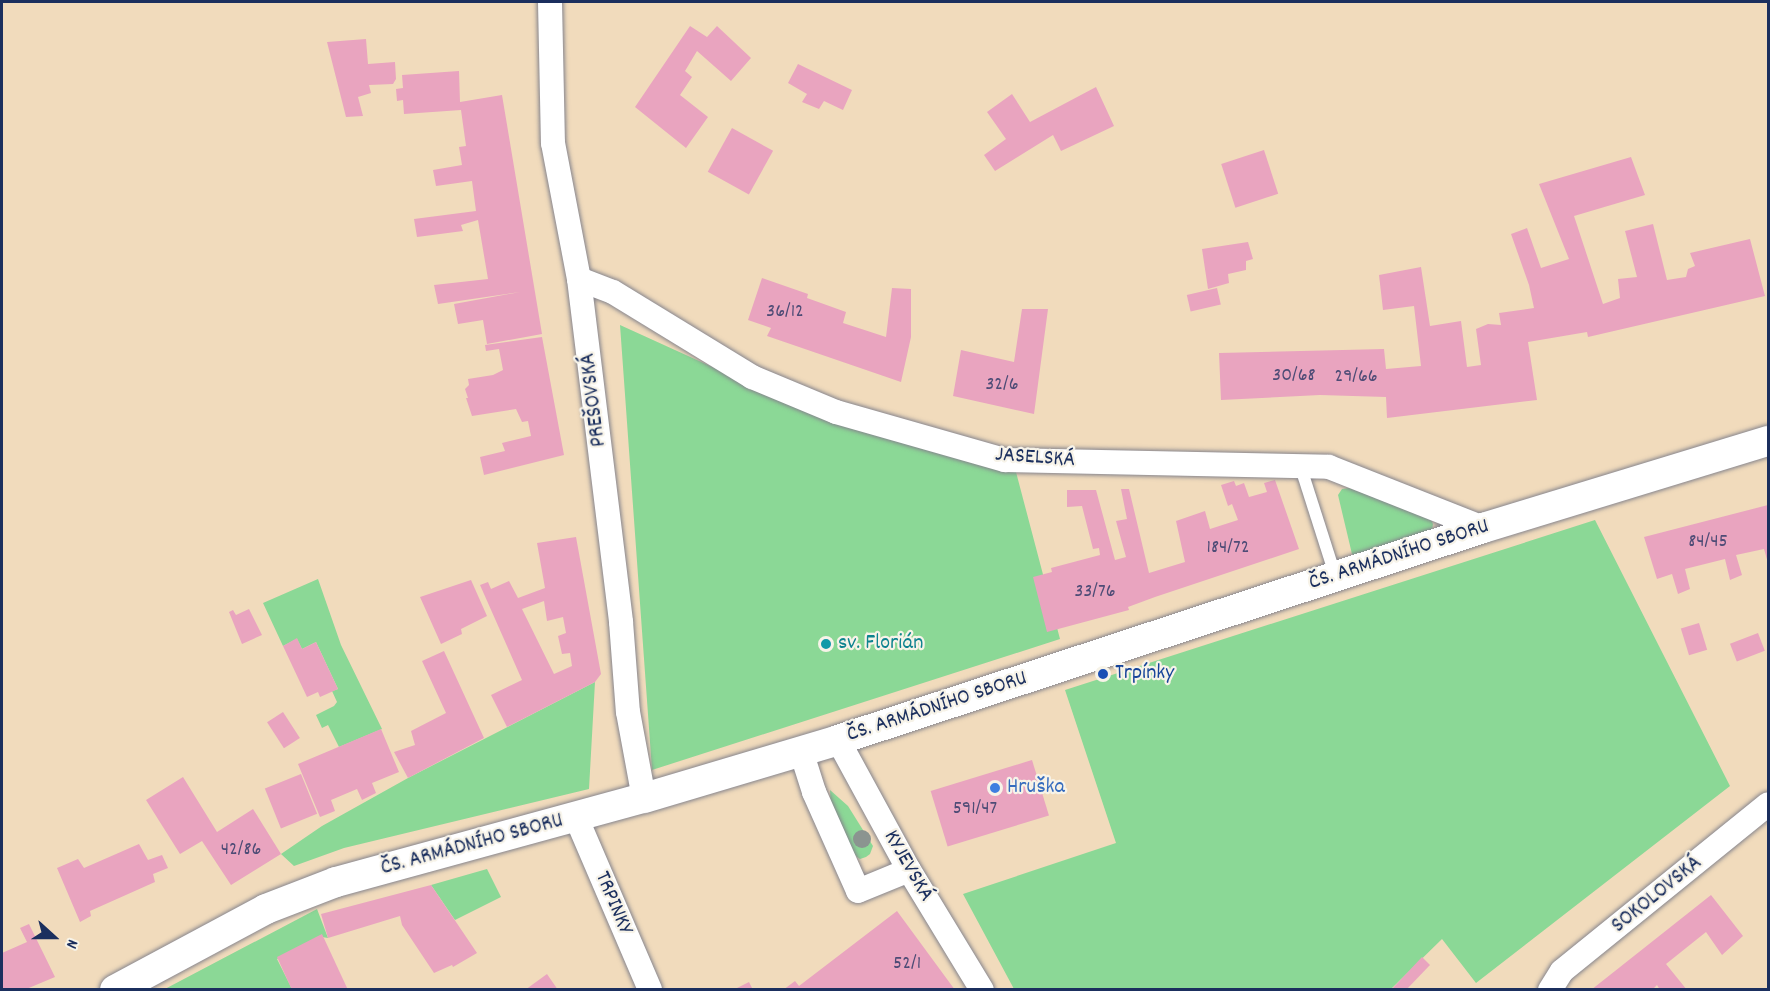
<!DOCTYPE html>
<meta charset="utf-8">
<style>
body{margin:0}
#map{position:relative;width:1770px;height:991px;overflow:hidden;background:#f1dbbc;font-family:Dekko,sans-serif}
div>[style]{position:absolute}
.green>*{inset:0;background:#8bd896}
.building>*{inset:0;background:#e9a4bf;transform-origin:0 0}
.roads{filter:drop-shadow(0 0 2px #86858d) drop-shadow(0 0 2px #86858d)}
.service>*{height:12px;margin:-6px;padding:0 6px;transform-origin:6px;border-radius:6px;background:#fff}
.minor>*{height:24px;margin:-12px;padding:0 12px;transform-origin:12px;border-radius:12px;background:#fff}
.tertiary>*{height:30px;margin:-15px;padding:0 15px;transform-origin:15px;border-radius:15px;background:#fff}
.trees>*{width:18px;height:18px;margin:-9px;border-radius:50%;background:#8b9490}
.dots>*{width:16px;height:16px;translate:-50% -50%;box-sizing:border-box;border:3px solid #f7f3e8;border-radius:50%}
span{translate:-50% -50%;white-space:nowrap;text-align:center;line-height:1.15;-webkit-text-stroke:4.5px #f7f3e8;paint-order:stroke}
.number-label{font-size:20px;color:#4e4c76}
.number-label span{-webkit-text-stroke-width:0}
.street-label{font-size:22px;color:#1b2f5e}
.culture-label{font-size:22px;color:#0d838f}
.left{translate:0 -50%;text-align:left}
.transit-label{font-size:22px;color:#164399}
.shop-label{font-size:22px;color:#366cbe}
.frame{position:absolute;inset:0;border:3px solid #1b2f5e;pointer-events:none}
.north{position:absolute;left:24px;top:907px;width:60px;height:60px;-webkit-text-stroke:4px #f7f3e8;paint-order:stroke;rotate:111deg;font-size:16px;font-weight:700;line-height:24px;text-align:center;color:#1b2f5e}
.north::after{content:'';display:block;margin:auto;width:21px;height:27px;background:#1b2f5e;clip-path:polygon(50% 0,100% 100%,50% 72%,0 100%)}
</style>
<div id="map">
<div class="green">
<div style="clip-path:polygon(620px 325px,831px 421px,1016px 472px,1060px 639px,652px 770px)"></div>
<div style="clip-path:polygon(1349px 488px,1430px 517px,1433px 524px,1432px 530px,1355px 556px,1352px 554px,1338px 495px,1342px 489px)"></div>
<div style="clip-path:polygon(1595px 520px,1730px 786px,1476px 983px,1442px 939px,1391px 989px,1014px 989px,963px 894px,1116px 843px,1065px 690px)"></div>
<div style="clip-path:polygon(318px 579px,341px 645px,382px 729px,339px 747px,328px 725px,322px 728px,316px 715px,334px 706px,337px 702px,332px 691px,338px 689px,316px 642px,302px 649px,297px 639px,283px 646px,263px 603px)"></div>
<div style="clip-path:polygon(595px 682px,589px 789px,344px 848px,294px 866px,281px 854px,322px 826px,408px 778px)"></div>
<div style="clip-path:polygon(830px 790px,848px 806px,873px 846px,870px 854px,866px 857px,860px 859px,857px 857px,843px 840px,831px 808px)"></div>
<div style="clip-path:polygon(487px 869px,501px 897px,455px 920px,431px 885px)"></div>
<div style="clip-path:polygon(317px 909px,328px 938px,322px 937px,277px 959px,292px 989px,163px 990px)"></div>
</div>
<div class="building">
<div style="clip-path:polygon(690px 26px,707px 37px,717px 26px,751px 58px,731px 81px,697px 51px,685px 71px,692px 77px,680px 95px,708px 117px,686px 148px,635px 107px)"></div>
<div style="clip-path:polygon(366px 39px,368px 64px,395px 62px,396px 79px,393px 84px,369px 85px,371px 93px,358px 97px,363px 116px,346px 117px,327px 42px)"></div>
<div style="clip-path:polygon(798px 64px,852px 90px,843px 110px,824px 101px,819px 109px,802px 102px,807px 94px,788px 83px)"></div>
<div style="clip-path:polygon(459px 71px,460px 102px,502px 95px,542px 334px,487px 344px,483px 320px,458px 324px,454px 304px,520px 292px,438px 304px,434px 285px,488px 279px,478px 220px,461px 225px,463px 231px,417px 237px,414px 219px,476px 211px,472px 181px,436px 186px,433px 170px,462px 165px,459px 147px,466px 146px,461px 110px,404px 114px,403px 100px,397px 101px,396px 89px,403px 88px,402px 75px)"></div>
<div style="clip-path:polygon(1096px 87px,1114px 126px,1061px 151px,1053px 135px,995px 171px,984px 155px,1006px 139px,987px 112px,1012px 94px,1030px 122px)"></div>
<div style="left:732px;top:128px;width:47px;height:50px;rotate:29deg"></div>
<div style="left:1264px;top:150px;width:46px;height:45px;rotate:72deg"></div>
<div style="clip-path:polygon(1631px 157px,1645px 195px,1574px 216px,1603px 304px,1620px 298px,1618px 279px,1637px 277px,1625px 231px,1653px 224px,1667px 280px,1686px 277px,1688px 269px,1695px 266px,1690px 253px,1750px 239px,1765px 296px,1588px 337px,1587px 332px,1528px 342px,1537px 400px,1387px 418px,1386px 397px,1320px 395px,1221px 400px,1219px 353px,1384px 349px,1386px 369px,1421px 366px,1414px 306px,1383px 310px,1379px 275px,1421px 267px,1430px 326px,1461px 321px,1467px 367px,1481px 365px,1476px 329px,1488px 324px,1501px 325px,1499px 313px,1534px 308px,1529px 285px,1511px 234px,1527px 228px,1541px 268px,1569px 259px,1539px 184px)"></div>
<div style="clip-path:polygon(1248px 242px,1253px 259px,1246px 261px,1246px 270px,1228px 274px,1229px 283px,1208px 289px,1202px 249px)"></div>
<div style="clip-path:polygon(762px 278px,808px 294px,807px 298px,846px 312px,843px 323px,886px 337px,892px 288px,911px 289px,911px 337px,901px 382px,767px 336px,771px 328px,748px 320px)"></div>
<div style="left:1217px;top:288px;width:17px;height:31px;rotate:77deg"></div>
<div style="clip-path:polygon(1022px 309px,1048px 309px,1034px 414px,953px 396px,961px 350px,1014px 362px)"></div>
<div style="clip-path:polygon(542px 337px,564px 455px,484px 475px,480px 457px,505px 451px,502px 443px,531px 436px,528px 421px,522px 422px,516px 409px,472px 416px,466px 398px,468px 398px,465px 389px,469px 385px,468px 379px,493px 375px,503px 370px,499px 349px,486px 351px,485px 345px)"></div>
<div style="clip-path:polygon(1275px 480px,1299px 549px,1155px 597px,1128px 607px,1129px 610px,1047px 632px,1033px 577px,1052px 572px,1051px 568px,1100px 555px,1099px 548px,1093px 549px,1082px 506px,1067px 507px,1067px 490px,1096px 490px,1115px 560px,1126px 557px,1116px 521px,1127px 519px,1121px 489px,1129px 489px,1149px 573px,1185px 562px,1176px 521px,1205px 511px,1210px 529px,1238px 520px,1232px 504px,1228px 506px,1221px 485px,1234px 481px,1236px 486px,1244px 483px,1249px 497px,1267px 492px,1264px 483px)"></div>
<div style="clip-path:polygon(1768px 505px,1768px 563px,1764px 549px,1736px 555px,1742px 575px,1730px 580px,1725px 559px,1685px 569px,1690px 589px,1678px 594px,1672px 574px,1657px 579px,1644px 537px)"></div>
<div style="clip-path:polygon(evenodd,576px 537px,601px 674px,595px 682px,507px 727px,491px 695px,522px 680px,480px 585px,488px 582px,491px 589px,509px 581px,518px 598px,545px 588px,537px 543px,576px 537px,544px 601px,547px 621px,563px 617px,566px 633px,558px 636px,562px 654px,570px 653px,572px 666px,554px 674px,522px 609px,544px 601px)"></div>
<div style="clip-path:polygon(471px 580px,487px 616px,461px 629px,462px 634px,441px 644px,420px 597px)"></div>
<div style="clip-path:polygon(249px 609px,262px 635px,242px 644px,229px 612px,233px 610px,236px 615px)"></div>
<div style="left:1699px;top:623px;width:28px;height:19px;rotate:73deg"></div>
<div style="left:1758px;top:633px;width:19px;height:30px;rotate:69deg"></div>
<div style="clip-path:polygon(297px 638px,302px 649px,316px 642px,338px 689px,320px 697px,318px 692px,307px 697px,283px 646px)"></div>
<div style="clip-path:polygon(444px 651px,484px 738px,408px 778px,394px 752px,415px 745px,411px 731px,446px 713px,422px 661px)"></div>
<div style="left:283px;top:712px;width:31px;height:19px;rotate:57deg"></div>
<div style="clip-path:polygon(381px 729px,399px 772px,372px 783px,376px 793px,362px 800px,357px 789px,331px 800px,335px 811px,320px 817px,298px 764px)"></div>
<div style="left:1032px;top:760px;width:58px;height:106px;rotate:73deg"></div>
<div style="left:301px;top:774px;width:43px;height:39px;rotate:68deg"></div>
<div style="clip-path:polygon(183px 777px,217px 832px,253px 809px,281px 854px,231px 885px,202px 841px,180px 854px,146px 800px)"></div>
<div style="clip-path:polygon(139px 844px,148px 860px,162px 855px,168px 868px,153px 874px,155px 882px,90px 911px,91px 916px,80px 922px,57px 868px,78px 859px,84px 868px)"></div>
<div style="clip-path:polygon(431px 885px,477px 953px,453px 967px,452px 965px,434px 973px,402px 925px,400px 916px,328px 938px,321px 914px)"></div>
<div style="clip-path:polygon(1711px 895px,1743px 936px,1722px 955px,1706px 932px,1666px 964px,1687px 990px,1660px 990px,1657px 985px,1652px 990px,1591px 990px)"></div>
<div style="clip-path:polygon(897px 911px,955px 990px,783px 990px,795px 981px,799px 986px)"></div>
<div style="clip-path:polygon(29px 924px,55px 977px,24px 990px,2px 990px,2px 953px,27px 942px,20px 928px)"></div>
<div style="clip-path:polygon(322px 934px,348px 990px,292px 990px,277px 957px)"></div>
<div style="clip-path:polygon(1422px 957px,1430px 965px,1406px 990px,1391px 990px)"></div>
<div style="clip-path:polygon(547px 974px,558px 990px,525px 990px)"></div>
<div style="clip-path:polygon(749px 982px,753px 990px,733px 990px)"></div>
</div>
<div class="roads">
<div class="service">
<div style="left:1300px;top:465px;width:115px;rotate:72.3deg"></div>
</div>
<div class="minor">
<div style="left:550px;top:2px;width:141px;rotate:88.8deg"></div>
<div style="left:553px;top:143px;width:138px;rotate:79.2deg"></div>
<div style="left:579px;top:279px;width:346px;rotate:83deg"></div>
<div style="left:621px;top:622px;width:90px;rotate:85.6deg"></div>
<div style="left:628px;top:712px;width:87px;rotate:79.5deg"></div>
<div style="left:579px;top:279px;width:36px;rotate:21deg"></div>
<div style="left:613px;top:292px;width:163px;rotate:31.4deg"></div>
<div style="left:752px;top:377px;width:91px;rotate:22.6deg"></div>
<div style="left:836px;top:412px;width:176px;rotate:15.9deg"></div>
<div style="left:1005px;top:460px;width:324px;rotate:1.2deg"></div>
<div style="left:1329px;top:467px;width:166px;rotate:21.6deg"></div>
<div style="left:838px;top:740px;width:148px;rotate:61.4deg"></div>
<div style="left:909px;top:870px;width:140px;rotate:58.7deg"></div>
<div style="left:801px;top:751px;width:43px;rotate:72.4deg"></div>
<div style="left:814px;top:792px;width:108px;rotate:66deg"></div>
<div style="left:858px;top:891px;width:55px;rotate:-22.4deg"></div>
<div style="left:576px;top:817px;width:188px;rotate:66.8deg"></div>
<div style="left:1550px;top:990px;width:22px;rotate:-58deg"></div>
<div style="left:1562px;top:971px;width:265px;rotate:-39deg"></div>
</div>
<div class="tertiary">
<div style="left:115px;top:990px;width:171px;rotate:-28.2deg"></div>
<div style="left:266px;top:909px;width:75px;rotate:-21.1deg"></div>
<div style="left:336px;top:882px;width:319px;rotate:-15.3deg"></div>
<div style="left:644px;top:798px;width:202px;rotate:-16.6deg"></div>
<div style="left:838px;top:740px;width:679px;rotate:-18.19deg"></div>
<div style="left:1483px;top:528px;width:298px;rotate:-17deg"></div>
</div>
</div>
<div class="trees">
<div style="left:862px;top:839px"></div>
</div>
<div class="dots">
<div style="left:826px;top:644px;background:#0f9aa8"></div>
<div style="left:1103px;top:674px;background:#1a4fb4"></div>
<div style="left:995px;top:788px;background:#3f7fe0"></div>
</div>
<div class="number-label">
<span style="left:785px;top:312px">36/12</span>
<span style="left:1294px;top:376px">30/68</span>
<span style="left:1356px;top:377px">29/66</span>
<span style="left:1002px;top:385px">32/6</span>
<span style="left:1708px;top:542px">84/45</span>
<span style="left:1228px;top:548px">184/72</span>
<span style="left:1095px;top:592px">33/76</span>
<span style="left:975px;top:809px">591/47</span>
<span style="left:241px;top:850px">42/86</span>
<span style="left:907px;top:964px">52/1</span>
</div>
<div class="street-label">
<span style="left:594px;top:400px;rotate:-97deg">PREŠOVSKÁ</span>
<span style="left:1035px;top:458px;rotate:4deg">JASELSKÁ</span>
<span style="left:1399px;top:555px;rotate:-18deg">ČS. ARMÁDNÍHO SBORU</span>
<span style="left:937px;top:707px;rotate:-18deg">ČS. ARMÁDNÍHO SBORU</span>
<span style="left:472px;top:845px;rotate:-15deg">ČS. ARMÁDNÍHO SBORU</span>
<span style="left:908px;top:866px;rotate:60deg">KYJEVSKÁ</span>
<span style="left:1657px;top:895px;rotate:-39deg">SOKOLOVSKÁ</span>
<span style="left:613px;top:903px;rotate:67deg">TRPINKY</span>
</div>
<div class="culture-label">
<span class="left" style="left:838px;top:644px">sv. Florián</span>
</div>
<div class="transit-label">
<span class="left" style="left:1115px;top:674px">Trpínky</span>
</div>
<div class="shop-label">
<span class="left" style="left:1007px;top:788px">Hruška</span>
</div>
<div class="frame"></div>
<div class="north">N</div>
</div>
